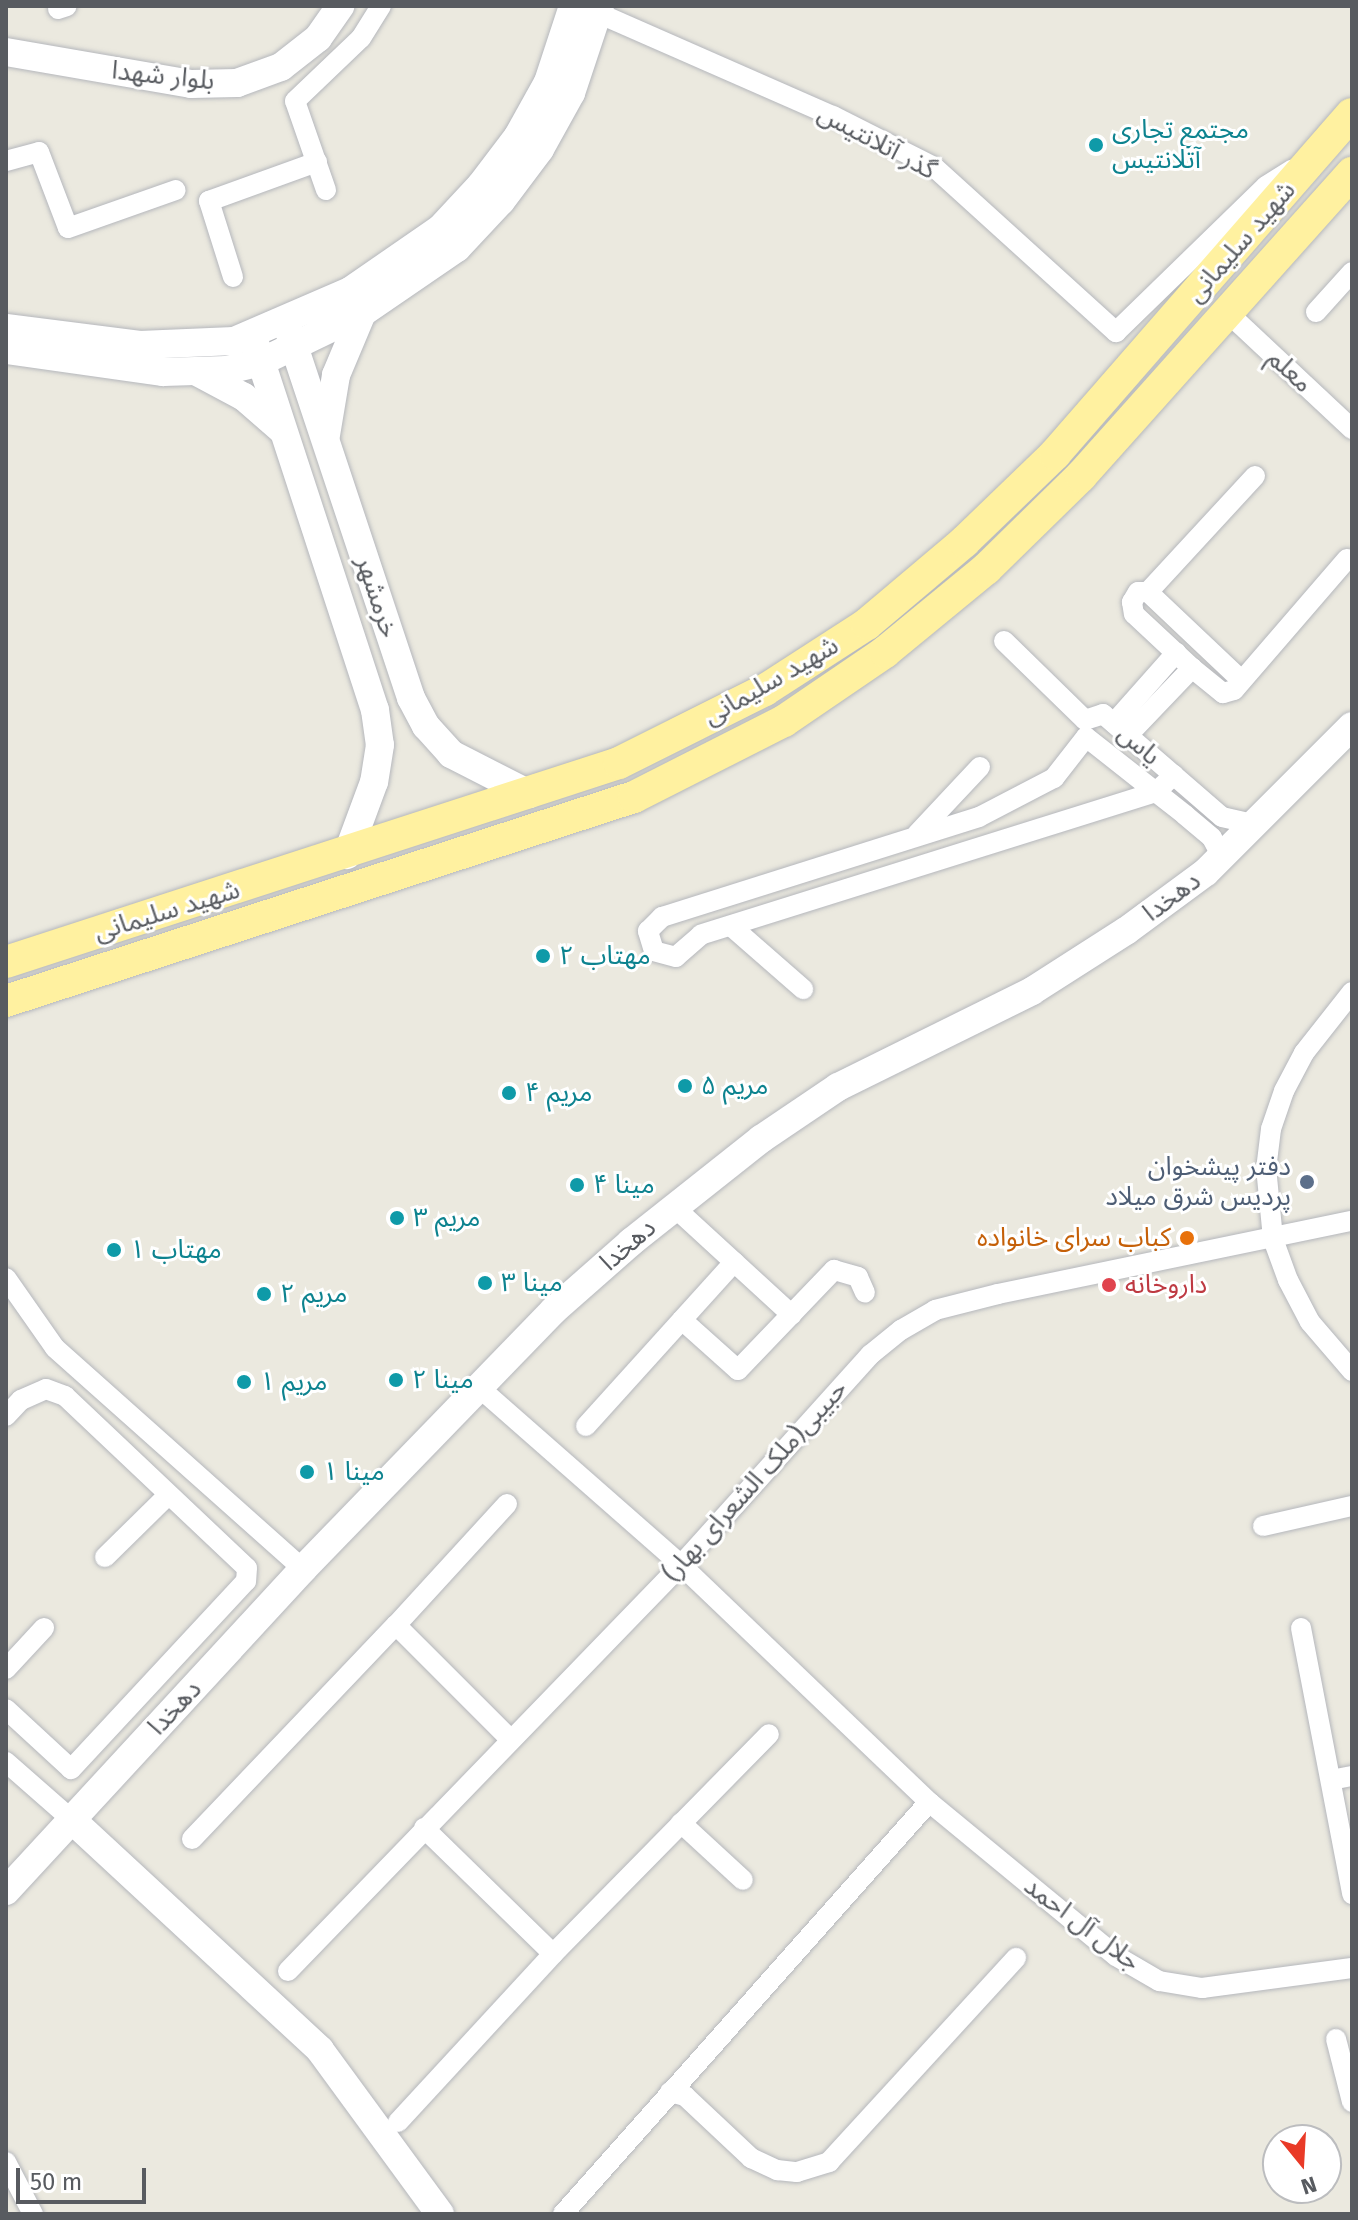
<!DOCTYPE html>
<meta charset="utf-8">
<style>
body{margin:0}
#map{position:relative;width:1358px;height:2220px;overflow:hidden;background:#ebe9df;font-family:"Fira Sans","Noto Sans Arabic",sans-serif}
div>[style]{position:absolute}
.roads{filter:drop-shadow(0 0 2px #b5b7bc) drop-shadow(0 0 2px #b5b7bc)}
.street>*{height:20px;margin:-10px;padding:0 10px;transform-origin:10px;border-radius:10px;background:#fff}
.secondary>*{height:28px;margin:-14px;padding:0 14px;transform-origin:14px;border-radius:14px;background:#fff}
.primary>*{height:32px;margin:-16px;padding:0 16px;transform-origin:16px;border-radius:16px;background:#fff1a0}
.dots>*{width:22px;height:22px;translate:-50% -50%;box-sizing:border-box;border:4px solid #fff;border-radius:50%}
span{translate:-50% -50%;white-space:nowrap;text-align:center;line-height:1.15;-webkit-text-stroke:6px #fff;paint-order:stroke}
.street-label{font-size:26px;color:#585b60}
.culture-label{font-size:26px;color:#0d838f}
.left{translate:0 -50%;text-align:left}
.service-label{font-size:26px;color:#4e5e75}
.right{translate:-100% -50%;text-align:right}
.food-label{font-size:26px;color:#c56008}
.health-label{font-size:26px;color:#be3a42}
.frame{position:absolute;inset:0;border:8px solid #585b60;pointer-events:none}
.north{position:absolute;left:1262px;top:2124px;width:80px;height:80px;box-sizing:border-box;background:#fff;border:2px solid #bcbdbf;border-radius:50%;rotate:162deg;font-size:22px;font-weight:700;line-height:32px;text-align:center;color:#585b60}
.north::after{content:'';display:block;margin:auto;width:28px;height:36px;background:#e93a27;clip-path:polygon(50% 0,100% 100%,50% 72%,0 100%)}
.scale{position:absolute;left:16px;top:2168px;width:130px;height:36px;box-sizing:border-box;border:4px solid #585b60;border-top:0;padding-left:10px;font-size:24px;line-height:28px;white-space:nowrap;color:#585b60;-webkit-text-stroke:6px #fff;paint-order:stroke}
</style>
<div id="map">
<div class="roads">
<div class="street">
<div style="left:58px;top:9px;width:9px;rotate:-18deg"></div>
<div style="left:598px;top:13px;width:257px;rotate:23.7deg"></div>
<div style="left:833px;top:116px;width:113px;rotate:26.8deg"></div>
<div style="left:934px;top:167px;width:246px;rotate:42.2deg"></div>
<div style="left:1116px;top:332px;width:209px;rotate:-44.2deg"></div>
<div style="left:1266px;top:186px;width:31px;rotate:-32deg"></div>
<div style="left:6px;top:161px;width:34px;rotate:-15deg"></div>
<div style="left:39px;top:152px;width:81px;rotate:69.1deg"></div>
<div style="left:68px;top:228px;width:114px;rotate:-19.4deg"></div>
<div style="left:326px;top:190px;width:94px;rotate:-109.2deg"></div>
<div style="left:295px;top:101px;width:91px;rotate:-43.7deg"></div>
<div style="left:361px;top:38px;width:38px;rotate:-58deg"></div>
<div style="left:233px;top:277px;width:80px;rotate:-107.5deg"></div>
<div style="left:209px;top:201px;width:115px;rotate:-19.9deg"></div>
<div style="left:1316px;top:312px;width:54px;rotate:-48deg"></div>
<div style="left:1228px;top:313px;width:170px;rotate:43.1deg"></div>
<div style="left:1255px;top:476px;width:158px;rotate:132.7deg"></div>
<div style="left:1148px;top:592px;width:10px;rotate:180deg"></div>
<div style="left:1138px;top:592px;width:12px;rotate:121deg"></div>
<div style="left:1132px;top:602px;width:12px;rotate:81deg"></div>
<div style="left:1134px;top:614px;width:79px;rotate:43deg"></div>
<div style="left:1192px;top:668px;width:40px;rotate:39deg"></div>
<div style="left:1223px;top:693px;width:11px;rotate:-15deg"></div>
<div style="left:1234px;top:690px;width:173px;rotate:-49.2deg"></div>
<div style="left:1148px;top:592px;width:127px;rotate:43.4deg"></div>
<div style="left:1004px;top:641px;width:113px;rotate:44.3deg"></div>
<div style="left:1085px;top:720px;width:19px;rotate:-18deg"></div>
<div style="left:1103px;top:714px;width:157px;rotate:40.9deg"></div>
<div style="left:1222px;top:817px;width:36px;rotate:13deg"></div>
<div style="left:1114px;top:723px;width:94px;rotate:-48.5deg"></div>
<div style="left:1128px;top:735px;width:93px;rotate:-46.3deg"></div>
<div style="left:1174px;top:775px;width:25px;rotate:137deg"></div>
<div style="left:1156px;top:792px;width:477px;rotate:162.6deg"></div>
<div style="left:701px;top:935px;width:33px;rotate:139deg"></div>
<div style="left:676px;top:957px;width:23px;rotate:-165deg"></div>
<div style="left:654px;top:951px;width:21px;rotate:-107deg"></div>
<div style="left:648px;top:931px;width:20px;rotate:-45deg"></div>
<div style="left:662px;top:917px;width:332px;rotate:-17.5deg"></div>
<div style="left:979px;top:817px;width:85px;rotate:-27.5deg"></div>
<div style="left:1054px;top:778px;width:52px;rotate:-52deg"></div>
<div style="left:1086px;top:737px;width:89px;rotate:38.2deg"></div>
<div style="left:1156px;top:792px;width:37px;rotate:38deg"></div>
<div style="left:1185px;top:815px;width:35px;rotate:40deg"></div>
<div style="left:1212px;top:838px;width:21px;rotate:62deg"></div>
<div style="left:917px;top:834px;width:92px;rotate:-46.8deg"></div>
<div style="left:731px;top:926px;width:96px;rotate:41.2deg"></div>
<div style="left:1352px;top:992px;width:78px;rotate:128.2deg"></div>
<div style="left:1304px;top:1053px;width:43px;rotate:117.8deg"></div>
<div style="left:1284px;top:1091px;width:40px;rotate:108.9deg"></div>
<div style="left:1271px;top:1129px;width:38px;rotate:97deg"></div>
<div style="left:1266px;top:1167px;width:72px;rotate:84.4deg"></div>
<div style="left:1273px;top:1239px;width:44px;rotate:69.9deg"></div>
<div style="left:1288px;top:1280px;width:47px;rotate:62.4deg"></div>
<div style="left:1310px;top:1322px;width:65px;rotate:49.4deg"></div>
<div style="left:673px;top:1206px;width:161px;rotate:42.5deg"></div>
<div style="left:6px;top:1278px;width:85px;rotate:55deg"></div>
<div style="left:55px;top:1348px;width:332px;rotate:41.7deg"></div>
<div style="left:682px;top:1320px;width:75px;rotate:41.8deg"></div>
<div style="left:738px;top:1370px;width:139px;rotate:-46.2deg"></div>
<div style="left:834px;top:1270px;width:25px;rotate:16deg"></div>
<div style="left:858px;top:1277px;width:17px;rotate:66deg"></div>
<div style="left:481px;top:1389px;width:266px;rotate:41.3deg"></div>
<div style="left:681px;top:1565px;width:343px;rotate:43.7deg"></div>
<div style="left:929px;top:1802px;width:242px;rotate:39.5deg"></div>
<div style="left:1116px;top:1956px;width:50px;rotate:30.2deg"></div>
<div style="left:1159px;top:1981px;width:44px;rotate:9.2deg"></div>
<div style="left:1202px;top:1988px;width:151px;rotate:-7.6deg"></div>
<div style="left:6px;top:1416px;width:22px;rotate:-47deg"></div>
<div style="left:21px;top:1400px;width:27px;rotate:-24deg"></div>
<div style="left:46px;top:1389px;width:20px;rotate:20deg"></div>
<div style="left:65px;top:1396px;width:250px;rotate:43.4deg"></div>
<div style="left:247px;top:1568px;width:13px;rotate:94deg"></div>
<div style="left:246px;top:1581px;width:257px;rotate:132.9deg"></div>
<div style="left:71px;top:1769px;width:88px;rotate:-137.3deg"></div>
<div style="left:586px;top:1426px;width:221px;rotate:-47.9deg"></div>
<div style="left:507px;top:1504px;width:164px;rotate:132.5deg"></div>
<div style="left:396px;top:1625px;width:160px;rotate:45deg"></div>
<div style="left:1263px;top:1526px;width:91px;rotate:-12.7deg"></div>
<div style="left:105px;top:1557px;width:88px;rotate:-44.5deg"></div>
<div style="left:1301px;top:1628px;width:271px;rotate:79.1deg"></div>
<div style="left:6px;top:1669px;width:56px;rotate:-47.2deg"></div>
<div style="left:6px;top:1762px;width:88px;rotate:41.3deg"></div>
<div style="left:1331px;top:1780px;width:21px;rotate:-11deg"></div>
<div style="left:681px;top:1823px;width:84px;rotate:42.6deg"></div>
<div style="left:424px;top:1828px;width:180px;rotate:44.3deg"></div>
<div style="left:553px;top:1954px;width:308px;rotate:-45.5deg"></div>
<div style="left:192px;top:1839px;width:296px;rotate:-46.4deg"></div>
<div style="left:288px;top:1971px;width:565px;rotate:-45.93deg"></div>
<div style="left:681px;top:1565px;width:283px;rotate:-48deg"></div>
<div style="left:870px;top:1355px;width:40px;rotate:-39deg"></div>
<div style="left:901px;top:1330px;width:39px;rotate:-30deg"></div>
<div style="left:935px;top:1310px;width:65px;rotate:-14.3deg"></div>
<div style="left:998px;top:1294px;width:361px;rotate:-11.7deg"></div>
<div style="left:1336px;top:2039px;width:65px;rotate:75.7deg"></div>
<div style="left:670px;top:2092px;width:16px;rotate:15deg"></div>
<div style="left:685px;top:2096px;width:91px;rotate:43.2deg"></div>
<div style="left:751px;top:2158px;width:29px;rotate:25deg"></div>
<div style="left:777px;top:2170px;width:20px;rotate:6deg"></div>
<div style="left:797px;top:2172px;width:34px;rotate:-17deg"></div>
<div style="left:829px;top:2162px;width:277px;rotate:-47.5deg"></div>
<div style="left:398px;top:2122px;width:229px;rotate:-47.3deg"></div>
<div style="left:6px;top:2162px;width:59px;rotate:62.6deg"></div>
<div style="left:563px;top:2214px;width:551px;rotate:-48.38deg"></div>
</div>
<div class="secondary">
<div style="left:6px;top:52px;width:188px;rotate:9.8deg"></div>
<div style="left:191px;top:84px;width:46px;rotate:-1.2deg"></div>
<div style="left:237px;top:83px;width:47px;rotate:-20deg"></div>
<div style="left:281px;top:67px;width:47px;rotate:-38.1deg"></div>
<div style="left:318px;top:38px;width:39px;rotate:-55deg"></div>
<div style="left:6px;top:328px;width:135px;rotate:7.2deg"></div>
<div style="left:140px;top:345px;width:94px;rotate:-2.4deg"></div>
<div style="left:234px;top:341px;width:126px;rotate:-23.3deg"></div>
<div style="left:350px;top:291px;width:109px;rotate:-34.6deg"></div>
<div style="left:440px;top:229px;width:60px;rotate:-47deg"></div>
<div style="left:481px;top:185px;width:61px;rotate:-52.9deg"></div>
<div style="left:518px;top:136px;width:62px;rotate:-60.9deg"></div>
<div style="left:548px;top:82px;width:80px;rotate:-71.8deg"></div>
<div style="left:288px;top:328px;width:390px;rotate:71.6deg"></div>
<div style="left:411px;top:698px;width:32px;rotate:62deg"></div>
<div style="left:426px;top:726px;width:38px;rotate:48deg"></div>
<div style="left:451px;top:754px;width:88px;rotate:27.1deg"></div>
<div style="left:256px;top:346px;width:383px;rotate:71.9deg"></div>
<div style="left:375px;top:710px;width:35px;rotate:82deg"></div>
<div style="left:380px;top:745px;width:37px;rotate:99deg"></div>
<div style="left:374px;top:782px;width:78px;rotate:110.3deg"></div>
<div style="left:6px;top:350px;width:159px;rotate:8deg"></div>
<div style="left:163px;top:372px;width:64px;rotate:-1.8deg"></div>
<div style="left:227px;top:370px;width:35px;rotate:-13deg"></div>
<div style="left:261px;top:362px;width:112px;rotate:-25.9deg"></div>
<div style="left:362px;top:313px;width:115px;rotate:-34.4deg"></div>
<div style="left:457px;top:248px;width:64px;rotate:-46.9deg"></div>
<div style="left:501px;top:201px;width:65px;rotate:-53.1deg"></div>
<div style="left:540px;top:149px;width:64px;rotate:-61deg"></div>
<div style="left:571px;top:93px;width:92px;rotate:-71.6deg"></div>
<div style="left:197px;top:372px;width:53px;rotate:28deg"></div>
<div style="left:244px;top:397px;width:49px;rotate:40.9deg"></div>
<div style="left:326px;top:435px;width:61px;rotate:-80.5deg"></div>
<div style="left:336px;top:375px;width:67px;rotate:-67.2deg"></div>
<div style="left:72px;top:1820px;width:338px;rotate:42.8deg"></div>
<div style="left:320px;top:2050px;width:203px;rotate:53.8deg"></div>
<div style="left:6px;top:1891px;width:438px;rotate:-47.3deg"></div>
<div style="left:303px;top:1569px;width:361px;rotate:-45.9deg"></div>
<div style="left:554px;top:1310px;width:103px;rotate:-41.4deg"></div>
<div style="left:631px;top:1242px;width:166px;rotate:-38.4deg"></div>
<div style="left:761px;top:1139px;width:93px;rotate:-34deg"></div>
<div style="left:838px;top:1087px;width:216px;rotate:-26.3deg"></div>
<div style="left:1032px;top:991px;width:112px;rotate:-32.6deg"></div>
<div style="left:1126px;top:931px;width:99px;rotate:-36.4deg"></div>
<div style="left:1206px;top:872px;width:206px;rotate:-45deg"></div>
</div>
<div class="primary">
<div style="left:6px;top:962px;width:644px;rotate:-17.99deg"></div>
<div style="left:619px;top:763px;width:163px;rotate:-26.6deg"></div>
<div style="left:765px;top:690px;width:121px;rotate:-32.9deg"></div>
<div style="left:867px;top:624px;width:127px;rotate:-40.2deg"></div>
<div style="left:964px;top:542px;width:127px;rotate:-44deg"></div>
<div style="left:1055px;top:454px;width:451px;rotate:-48.9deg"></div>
<div style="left:6px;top:1001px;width:660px;rotate:-18deg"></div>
<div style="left:634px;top:797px;width:168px;rotate:-26.9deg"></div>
<div style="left:784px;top:721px;width:122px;rotate:-34.3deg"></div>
<div style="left:885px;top:652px;width:131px;rotate:-39.4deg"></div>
<div style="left:986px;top:569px;width:133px;rotate:-44.4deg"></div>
<div style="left:1081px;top:476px;width:407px;rotate:-48.2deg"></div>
</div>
</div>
<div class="dots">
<div style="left:1096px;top:145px;background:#0f9aa8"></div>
<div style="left:543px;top:956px;background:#0f9aa8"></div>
<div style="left:685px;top:1086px;background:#0f9aa8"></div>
<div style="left:509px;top:1093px;background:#0f9aa8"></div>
<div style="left:1307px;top:1182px;background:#5c6f8a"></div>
<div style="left:577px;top:1185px;background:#0f9aa8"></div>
<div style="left:397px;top:1218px;background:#0f9aa8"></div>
<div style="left:1187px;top:1238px;background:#e8710a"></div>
<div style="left:114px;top:1250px;background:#0f9aa8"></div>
<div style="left:485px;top:1283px;background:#0f9aa8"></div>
<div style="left:1109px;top:1285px;background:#e0444e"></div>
<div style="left:264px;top:1294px;background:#0f9aa8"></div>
<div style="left:396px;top:1380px;background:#0f9aa8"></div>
<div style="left:244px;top:1382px;background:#0f9aa8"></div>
<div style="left:307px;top:1472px;background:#0f9aa8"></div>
</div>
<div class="street-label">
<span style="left:163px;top:76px;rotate:6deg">بلوار شهدا</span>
<span style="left:877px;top:142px;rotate:28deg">گذر آتلانتیس</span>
<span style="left:1241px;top:242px;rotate:-49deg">شهید سلیمانی</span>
<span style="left:1290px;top:371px;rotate:43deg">معلم</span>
<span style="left:377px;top:597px;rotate:72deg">خرمشهر</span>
<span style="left:771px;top:681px;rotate:-30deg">شهید سلیمانی</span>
<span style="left:1139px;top:745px;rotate:41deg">یاس</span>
<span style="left:1172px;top:897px;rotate:-37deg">دهخدا</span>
<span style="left:167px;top:911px;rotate:-17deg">شهید سلیمانی</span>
<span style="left:628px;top:1245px;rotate:-41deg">دهخدا</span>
<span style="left:755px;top:1481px;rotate:-48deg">حبیبی(ملک الشعرای بهار)</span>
<span style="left:175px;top:1708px;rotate:-47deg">دهخدا</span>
<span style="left:1082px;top:1924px;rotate:37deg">جلال آل احمد</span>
</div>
<div class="culture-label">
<span class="left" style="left:1112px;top:145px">مجتمع تجاری<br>آتلانتیس</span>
<span class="left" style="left:559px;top:956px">مهتاب ۲</span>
<span class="left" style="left:701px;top:1086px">مریم ۵</span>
<span class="left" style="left:525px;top:1093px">مریم ۴</span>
<span class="left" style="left:593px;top:1185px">مینا ۴</span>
<span class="left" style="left:413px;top:1218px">مریم ۳</span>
<span class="left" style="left:130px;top:1250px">مهتاب ۱</span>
<span class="left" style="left:501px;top:1283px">مینا ۳</span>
<span class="left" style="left:280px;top:1294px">مریم ۲</span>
<span class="left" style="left:412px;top:1380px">مینا ۲</span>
<span class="left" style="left:260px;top:1382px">مریم ۱</span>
<span class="left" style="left:323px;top:1472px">مینا ۱</span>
</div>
<div class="service-label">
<span class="right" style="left:1291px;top:1182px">دفتر پیشخوان<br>پردیس شرق میلاد</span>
</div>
<div class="food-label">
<span class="right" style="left:1171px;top:1238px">کباب سرای خانواده</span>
</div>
<div class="health-label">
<span class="left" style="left:1125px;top:1285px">داروخانه</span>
</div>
<div class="frame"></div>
<div class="north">N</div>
<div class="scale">50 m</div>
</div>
